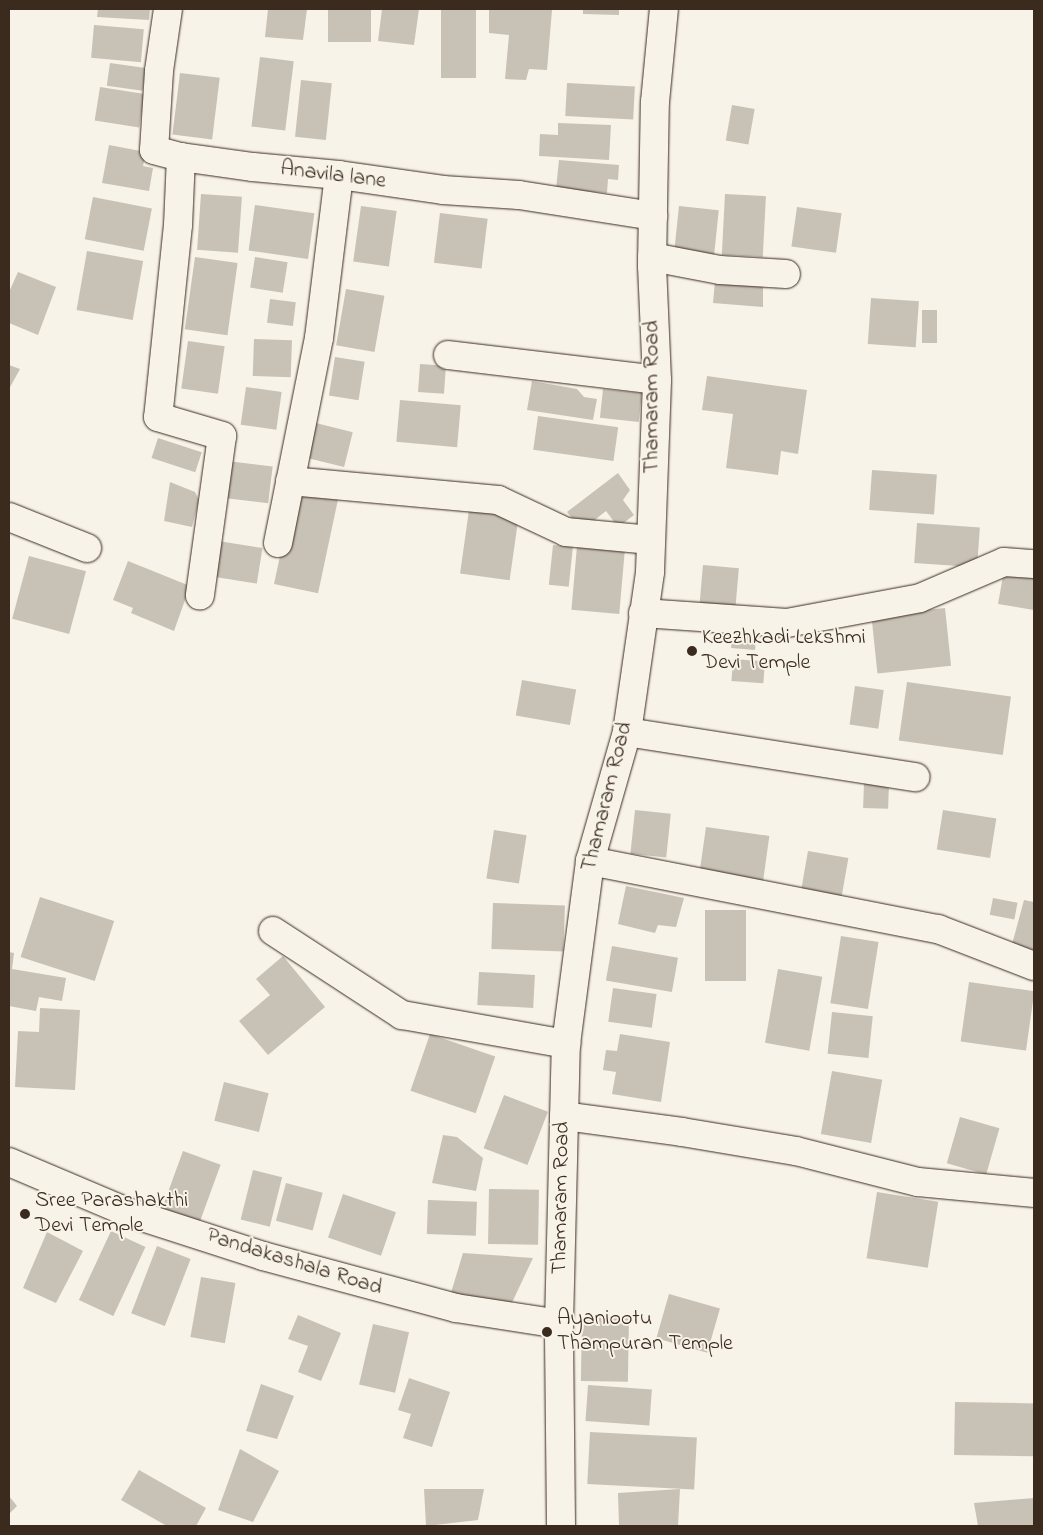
<!DOCTYPE html>
<style>
body{margin:0}
#map{position:relative;width:1043px;height:1535px;overflow:hidden;background:#f7f3e8;font-family:"Indie Flower",sans-serif}
div>[style]{position:absolute}
.building>*{inset:0;background:#c8c1b6;transform-origin:0 0}
.roads{filter:drop-shadow(0 0 1px #3b2a1e) drop-shadow(0 0 1px #3b2a1e)}
.minor>*{height:28px;margin:-14px;padding:0 14px;transform-origin:14px;border-radius:14px;background:#f7f3e8}
.dots>*{width:14px;height:14px;translate:-50% -50%;box-sizing:border-box;border:2px solid #f7f3e8;border-radius:50%}
span{translate:-50% -50%;white-space:nowrap;text-align:center;line-height:1.15;-webkit-text-stroke:4px #f7f3e8;paint-order:stroke}
.street-label{font-size:22px;color:#3b2a1e}
.poi-label{font-size:22px;color:#3b2a1e}
.left{translate:0 -50%;text-align:left}
.frame{position:absolute;inset:0;border:10px solid #3b2a1e;pointer-events:none}
</style>
<div id="map">
<div class="building">
<div style="clip-path:polygon(98px 9px,150px 9px,149px 20px,97px 17px)"></div>
<div style="clip-path:polygon(268px 9px,307px 9px,303px 40px,265px 37px)"></div>
<div style="left:328px;top:9px;width:43px;height:33px"></div>
<div style="clip-path:polygon(382px 9px,419px 9px,414px 45px,378px 41px)"></div>
<div style="left:441px;top:9px;width:35px;height:69px"></div>
<div style="clip-path:polygon(489px 9px,552px 10px,547px 70px,529px 69px,526px 80px,505px 79px,509px 35px,489px 33px)"></div>
<div style="clip-path:polygon(583px 9px,619px 9px,619px 15px,583px 14px)"></div>
<div style="left:94px;top:25px;width:50px;height:33px;rotate:5deg"></div>
<div style="left:260px;top:57px;width:34px;height:70px;rotate:7deg"></div>
<div style="left:110px;top:63px;width:36px;height:23px;rotate:8deg"></div>
<div style="left:180px;top:73px;width:40px;height:62px;rotate:7deg"></div>
<div style="left:301px;top:80px;width:31px;height:57px;rotate:6deg"></div>
<div style="left:567px;top:83px;width:68px;height:33px;rotate:3deg"></div>
<div style="left:100px;top:87px;width:45px;height:34px;rotate:9deg"></div>
<div style="left:732px;top:105px;width:23px;height:36px;rotate:10deg"></div>
<div style="clip-path:polygon(558px 123px,611px 125px,609px 160px,539px 156px,540px 134px,558px 135px)"></div>
<div style="clip-path:polygon(109px 145px,146px 152px,143px 166px,153px 168px,149px 191px,102px 183px)"></div>
<div style="clip-path:polygon(559px 160px,619px 165px,618px 180px,608px 179px,607px 193px,556px 189px)"></div>
<div style="left:201px;top:194px;width:41px;height:56px;rotate:4deg"></div>
<div style="left:725px;top:194px;width:41px;height:61px;rotate:3deg"></div>
<div style="left:93px;top:197px;width:60px;height:43px;rotate:11deg"></div>
<div style="left:255px;top:205px;width:60px;height:46px;rotate:8deg"></div>
<div style="left:361px;top:206px;width:36px;height:56px;rotate:8deg"></div>
<div style="left:679px;top:206px;width:40px;height:53px;rotate:6deg"></div>
<div style="left:797px;top:207px;width:45px;height:40px;rotate:8deg"></div>
<div style="left:440px;top:213px;width:48px;height:50px;rotate:7deg"></div>
<div style="left:87px;top:251px;width:57px;height:60px;rotate:10deg"></div>
<div style="left:195px;top:257px;width:43px;height:73px;rotate:8deg"></div>
<div style="left:255px;top:257px;width:33px;height:31px;rotate:9deg"></div>
<div style="clip-path:polygon(18px 272px,56px 287px,38px 335px,9px 323px,9px 292px)"></div>
<div style="clip-path:polygon(715px 281px,763px 282px,763px 307px,713px 303px)"></div>
<div style="left:346px;top:289px;width:39px;height:57px;rotate:10deg"></div>
<div style="left:871px;top:298px;width:48px;height:46px;rotate:4deg"></div>
<div style="left:270px;top:299px;width:26px;height:24px;rotate:7deg"></div>
<div style="left:922px;top:310px;width:15px;height:33px"></div>
<div style="left:254px;top:339px;width:38px;height:37px;rotate:2deg"></div>
<div style="left:188px;top:341px;width:37px;height:48px;rotate:8deg"></div>
<div style="left:335px;top:357px;width:30px;height:39px;rotate:9deg"></div>
<div style="left:420px;top:364px;width:26px;height:28px;rotate:4deg"></div>
<div style="clip-path:polygon(9px 365px,20px 369px,9px 389px)"></div>
<div style="clip-path:polygon(707px 376px,807px 390px,798px 454px,781px 451px,778px 475px,726px 468px,733px 414px,702px 410px)"></div>
<div style="clip-path:polygon(532px 381px,577px 389px,584px 397px,597px 399px,593px 420px,527px 410px)"></div>
<div style="left:246px;top:387px;width:36px;height:38px;rotate:8deg"></div>
<div style="left:603px;top:389px;width:39px;height:29px;rotate:6deg"></div>
<div style="left:400px;top:400px;width:61px;height:42px;rotate:5deg"></div>
<div style="left:538px;top:416px;width:81px;height:34px;rotate:8deg"></div>
<div style="left:312px;top:422px;width:42px;height:36px;rotate:14deg"></div>
<div style="left:158px;top:438px;width:46px;height:21px;rotate:18deg"></div>
<div style="left:227px;top:461px;width:46px;height:37px;rotate:7deg"></div>
<div style="left:872px;top:470px;width:65px;height:40px;rotate:4deg"></div>
<div style="clip-path:polygon(618px 473px,630px 490px,623px 500px,634px 515px,618px 527px,606px 511px,582px 530px,567px 512px)"></div>
<div style="clip-path:polygon(170px 482px,195px 492px,199px 500px,192px 527px,164px 521px)"></div>
<div style="left:294px;top:490px;width:45px;height:96px;rotate:12deg"></div>
<div style="left:469px;top:510px;width:50px;height:64px;rotate:8deg"></div>
<div style="left:917px;top:523px;width:63px;height:40px;rotate:4deg"></div>
<div style="left:218px;top:541px;width:45px;height:36px;rotate:9deg"></div>
<div style="left:553px;top:545px;width:20px;height:40px;rotate:6deg"></div>
<div style="left:577px;top:546px;width:48px;height:64px;rotate:5deg"></div>
<div style="left:29px;top:556px;width:59px;height:65px;rotate:15deg"></div>
<div style="clip-path:polygon(128px 561px,190px 586px,174px 631px,131px 613px,133px 608px,113px 600px)"></div>
<div style="left:703px;top:565px;width:36px;height:46px;rotate:5deg"></div>
<div style="clip-path:polygon(1004px 570px,1034px 575px,1034px 610px,998px 604px)"></div>
<div style="left:945px;top:608px;width:58px;height:74px;rotate:84deg"></div>
<div style="left:733px;top:626px;width:24px;height:22px;rotate:5deg"></div>
<div style="left:733px;top:659px;width:32px;height:22px;rotate:4deg"></div>
<div style="left:522px;top:680px;width:55px;height:36px;rotate:10deg"></div>
<div style="left:907px;top:682px;width:105px;height:59px;rotate:8deg"></div>
<div style="left:855px;top:686px;width:29px;height:39px;rotate:8deg"></div>
<div style="left:864px;top:783px;width:25px;height:25px;rotate:2deg"></div>
<div style="left:635px;top:810px;width:36px;height:44px;rotate:6deg"></div>
<div style="left:943px;top:810px;width:54px;height:40px;rotate:9deg"></div>
<div style="left:706px;top:827px;width:64px;height:48px;rotate:8deg"></div>
<div style="left:494px;top:830px;width:33px;height:49px;rotate:9deg"></div>
<div style="left:808px;top:851px;width:41px;height:41px;rotate:10deg"></div>
<div style="clip-path:polygon(626px 886px,684px 898px,676px 927px,658px 925px,655px 933px,618px 924px)"></div>
<div style="left:40px;top:897px;width:78px;height:63px;rotate:18deg"></div>
<div style="left:993px;top:898px;width:25px;height:17px;rotate:11deg"></div>
<div style="clip-path:polygon(1024px 900px,1034px 902px,1034px 955px,1011px 948px)"></div>
<div style="left:493px;top:903px;width:72px;height:46px;rotate:2deg"></div>
<div style="left:705px;top:910px;width:41px;height:71px"></div>
<div style="left:841px;top:936px;width:38px;height:68px;rotate:9deg"></div>
<div style="left:612px;top:946px;width:67px;height:35px;rotate:10deg"></div>
<div style="clip-path:polygon(9px 952px,14px 953px,12px 969px,66px 978px,62px 1001px,39px 997px,36px 1011px,9px 1006px)"></div>
<div style="clip-path:polygon(283px 956px,325px 1007px,268px 1055px,239px 1021px,270px 995px,256px 979px)"></div>
<div style="left:778px;top:969px;width:45px;height:75px;rotate:10deg"></div>
<div style="left:479px;top:972px;width:56px;height:33px;rotate:3deg"></div>
<div style="left:969px;top:982px;width:66px;height:60px;rotate:8deg"></div>
<div style="left:613px;top:988px;width:44px;height:34px;rotate:8deg"></div>
<div style="clip-path:polygon(40px 1008px,80px 1010px,75px 1090px,15px 1087px,18px 1031px,39px 1032px)"></div>
<div style="left:832px;top:1012px;width:41px;height:42px;rotate:6deg"></div>
<div style="left:430px;top:1034px;width:69px;height:60px;rotate:19deg"></div>
<div style="clip-path:polygon(620px 1034px,670px 1042px,661px 1102px,612px 1094px,616px 1072px,603px 1070px,606px 1050px,617px 1051px)"></div>
<div style="left:832px;top:1071px;width:51px;height:64px;rotate:10deg"></div>
<div style="left:224px;top:1082px;width:46px;height:40px;rotate:14deg"></div>
<div style="left:504px;top:1095px;width:47px;height:57px;rotate:21deg"></div>
<div style="left:960px;top:1117px;width:41px;height:48px;rotate:16deg"></div>
<div style="clip-path:polygon(443px 1135px,457px 1137px,483px 1158px,476px 1191px,432px 1183px)"></div>
<div style="left:183px;top:1151px;width:40px;height:62px;rotate:20deg"></div>
<div style="left:253px;top:1170px;width:30px;height:51px;rotate:14deg"></div>
<div style="left:286px;top:1183px;width:38px;height:39px;rotate:15deg"></div>
<div style="left:489px;top:1189px;width:50px;height:55px;rotate:1deg"></div>
<div style="left:877px;top:1192px;width:62px;height:67px;rotate:9deg"></div>
<div style="left:343px;top:1194px;width:56px;height:46px;rotate:19deg"></div>
<div style="left:428px;top:1200px;width:49px;height:34px;rotate:2deg"></div>
<div style="left:111px;top:1231px;width:38px;height:76px;rotate:25deg"></div>
<div style="clip-path:polygon(47px 1232px,83px 1251px,56px 1303px,23px 1288px)"></div>
<div style="left:157px;top:1246px;width:36px;height:72px;rotate:21deg"></div>
<div style="clip-path:polygon(463px 1253px,533px 1258px,509px 1309px,450px 1296px)"></div>
<div style="left:201px;top:1277px;width:35px;height:61px;rotate:10deg"></div>
<div style="left:669px;top:1294px;width:53px;height:46px;rotate:16deg"></div>
<div style="clip-path:polygon(298px 1315px,341px 1333px,321px 1381px,298px 1372px,308px 1346px,288px 1339px)"></div>
<div style="left:582px;top:1317px;width:47px;height:64px;rotate:1deg"></div>
<div style="left:373px;top:1324px;width:37px;height:62px;rotate:13deg"></div>
<div style="clip-path:polygon(409px 1378px,450px 1392px,432px 1447px,403px 1438px,411px 1414px,398px 1410px)"></div>
<div style="clip-path:polygon(261px 1384px,294px 1396px,277px 1439px,246px 1431px)"></div>
<div style="left:588px;top:1385px;width:64px;height:36px;rotate:4deg"></div>
<div style="left:955px;top:1402px;width:79px;height:53px;rotate:1deg"></div>
<div style="left:590px;top:1432px;width:107px;height:52px;rotate:3deg"></div>
<div style="clip-path:polygon(240px 1449px,279px 1471px,253px 1522px,218px 1510px)"></div>
<div style="clip-path:polygon(139px 1470px,206px 1508px,196px 1526px,167px 1526px,121px 1500px)"></div>
<div style="clip-path:polygon(424px 1489px,484px 1489px,478px 1520px,426px 1526px)"></div>
<div style="clip-path:polygon(680px 1489px,678px 1526px,619px 1526px,618px 1493px)"></div>
<div style="clip-path:polygon(9px 1496px,17px 1506px,9px 1514px)"></div>
<div style="clip-path:polygon(1034px 1498px,1034px 1526px,978px 1526px,974px 1503px)"></div>
</div>
<div class="roads">
<div class="minor">
<div style="left:168px;top:9px;width:63px;rotate:98.3deg"></div>
<div style="left:159px;top:71px;width:79px;rotate:93.6deg"></div>
<div style="left:154px;top:150px;width:28px;rotate:15deg"></div>
<div style="left:181px;top:157px;width:73px;rotate:7.9deg"></div>
<div style="left:253px;top:167px;width:86px;rotate:5.3deg"></div>
<div style="left:339px;top:175px;width:105px;rotate:8.2deg"></div>
<div style="left:443px;top:190px;width:76px;rotate:3.8deg"></div>
<div style="left:519px;top:195px;width:136px;rotate:8.9deg"></div>
<div style="left:181px;top:157px;width:68px;rotate:92.5deg"></div>
<div style="left:178px;top:225px;width:193px;rotate:95.9deg"></div>
<div style="left:158px;top:417px;width:67px;rotate:16.5deg"></div>
<div style="left:222px;top:436px;width:161px;rotate:97.9deg"></div>
<div style="left:652px;top:257px;width:69px;rotate:10.8deg"></div>
<div style="left:720px;top:270px;width:66px;rotate:3.5deg"></div>
<div style="left:448px;top:355px;width:210px;rotate:6.8deg"></div>
<div style="left:290px;top:481px;width:209px;rotate:5.2deg"></div>
<div style="left:498px;top:500px;width:75px;rotate:25.2deg"></div>
<div style="left:566px;top:532px;width:85px;rotate:5.4deg"></div>
<div style="left:9px;top:517px;width:84px;rotate:21.7deg"></div>
<div style="left:278px;top:543px;width:209px;rotate:-78.7deg"></div>
<div style="left:319px;top:338px;width:164px;rotate:-83deg"></div>
<div style="left:643px;top:613px;width:144px;rotate:4deg"></div>
<div style="left:787px;top:623px;width:135px;rotate:-10.6deg"></div>
<div style="left:920px;top:598px;width:91px;rotate:-23.2deg"></div>
<div style="left:1004px;top:562px;width:30px;rotate:4deg"></div>
<div style="left:627px;top:732px;width:292px;rotate:8.9deg"></div>
<div style="left:590px;top:861px;width:355px;rotate:11.1deg"></div>
<div style="left:938px;top:929px;width:103px;rotate:21.1deg"></div>
<div style="left:273px;top:931px;width:154px;rotate:33.1deg"></div>
<div style="left:402px;top:1015px;width:167px;rotate:10deg"></div>
<div style="left:564px;top:1116px;width:119px;rotate:7.7deg"></div>
<div style="left:682px;top:1132px;width:116px;rotate:9.5deg"></div>
<div style="left:796px;top:1151px;width:126px;rotate:14.3deg"></div>
<div style="left:918px;top:1182px;width:117px;rotate:5.4deg"></div>
<div style="left:9px;top:1162px;width:128px;rotate:23deg"></div>
<div style="left:127px;top:1212px;width:143px;rotate:17.9deg"></div>
<div style="left:263px;top:1256px;width:200px;rotate:15.1deg"></div>
<div style="left:456px;top:1308px;width:104px;rotate:8.8deg"></div>
<div style="left:561px;top:1526px;width:202px;rotate:-90.6deg"></div>
<div style="left:559px;top:1324px;width:280px;rotate:-88.6deg"></div>
<div style="left:566px;top:1044px;width:185px;rotate:-82.5deg"></div>
<div style="left:590px;top:861px;width:134px;rotate:-74deg"></div>
<div style="left:627px;top:732px;width:162px;rotate:-81.8deg"></div>
<div style="left:650px;top:572px;width:192px;rotate:-87.9deg"></div>
<div style="left:657px;top:380px;width:114px;rotate:-92.5deg"></div>
<div style="left:652px;top:266px;width:164px;rotate:-89deg"></div>
<div style="left:655px;top:102px;width:93px;rotate:-84.5deg"></div>
</div>
</div>
<div class="dots">
<div style="left:692px;top:651px;background:#3b2a1e"></div>
<div style="left:25px;top:1214px;background:#3b2a1e"></div>
<div style="left:547px;top:1332px;background:#3b2a1e"></div>
</div>
<div class="street-label">
<span style="left:333px;top:176px;rotate:7deg">Anavila lane</span>
<span style="left:653px;top:397px;rotate:-90deg">Thamaram Road</span>
<span style="left:608px;top:797px;rotate:-76deg">Thamaram Road</span>
<span style="left:562px;top:1198px;rotate:-89deg">Thamaram Road</span>
<span style="left:294px;top:1263px;rotate:17deg">Pandakashala Road</span>
</div>
<div class="poi-label">
<span class="left" style="left:702px;top:651px">Keezhkadi Lekshmi<br>Devi Temple</span>
<span class="left" style="left:35px;top:1214px">Sree Parashakthi<br>Devi Temple</span>
<span class="left" style="left:557px;top:1332px">Ayaniootu<br>Thampuran Temple</span>
</div>
<div class="frame"></div>
</div>
